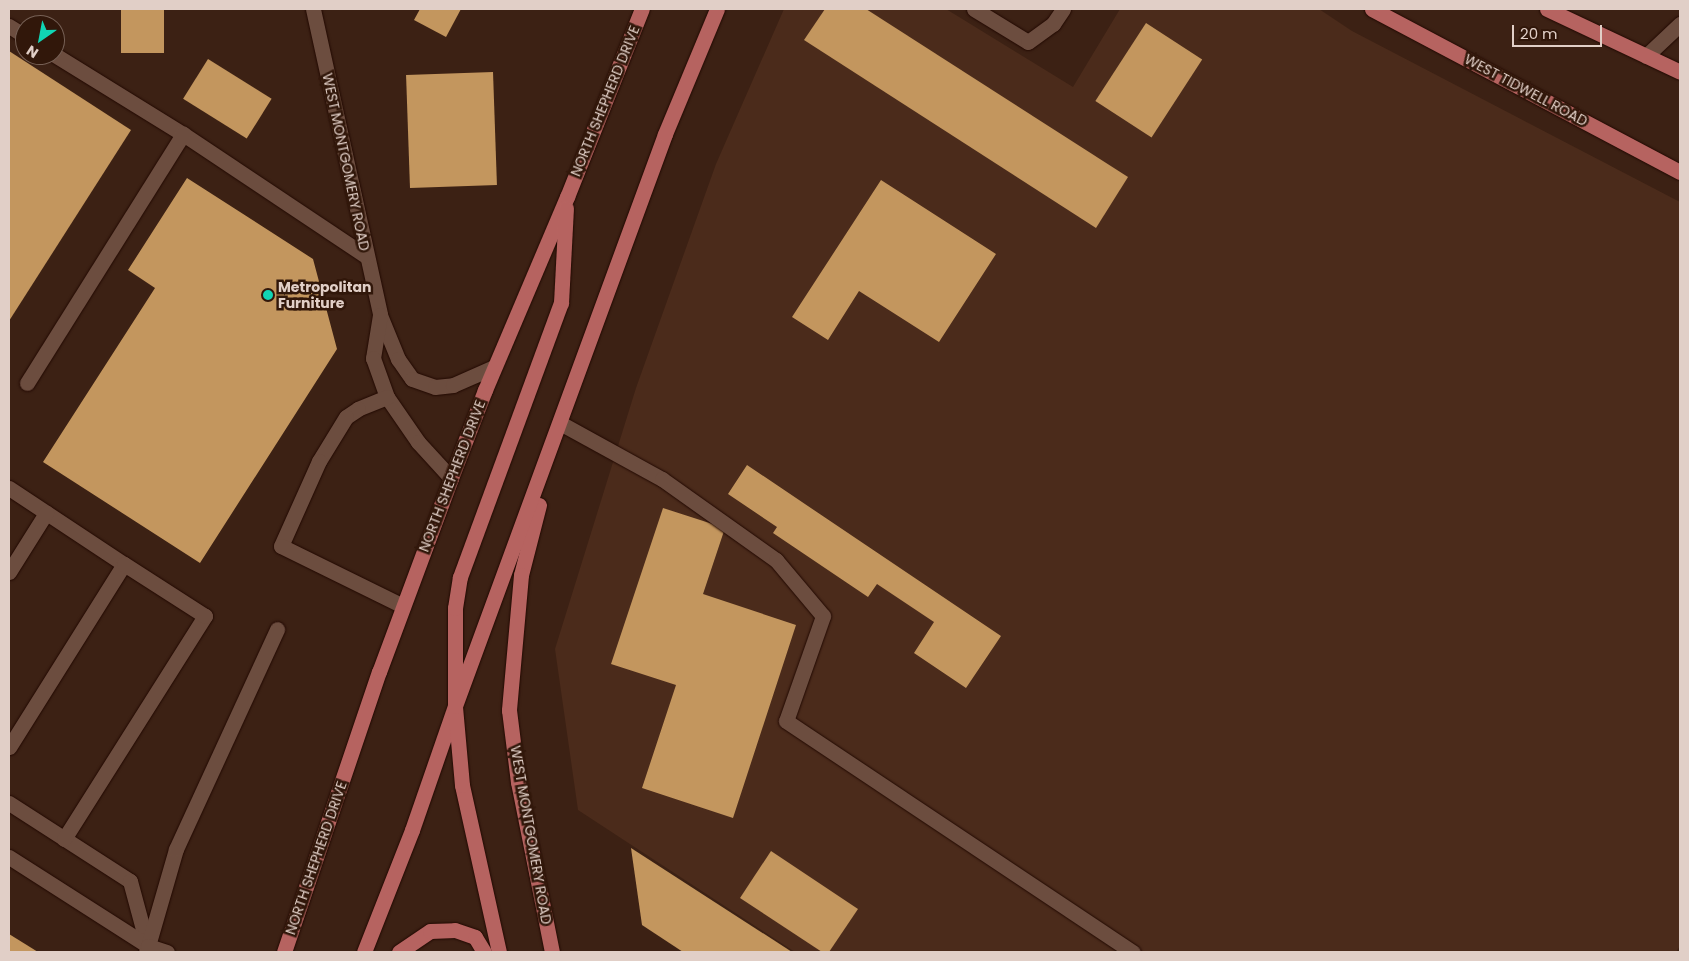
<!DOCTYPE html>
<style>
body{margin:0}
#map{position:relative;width:1689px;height:961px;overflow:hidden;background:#3c2114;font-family:Poppins,sans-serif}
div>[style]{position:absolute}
.built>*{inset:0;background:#4b2b1b}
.building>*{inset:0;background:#c3965e;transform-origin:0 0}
.roads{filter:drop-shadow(0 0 1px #220901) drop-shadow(0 0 1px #220901)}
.minor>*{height:15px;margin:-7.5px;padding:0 7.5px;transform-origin:7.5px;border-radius:7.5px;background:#6c4d3f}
.major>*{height:15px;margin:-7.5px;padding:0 7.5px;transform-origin:7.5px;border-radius:7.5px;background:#b66360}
.dots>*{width:14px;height:14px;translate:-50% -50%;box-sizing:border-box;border:2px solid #31170a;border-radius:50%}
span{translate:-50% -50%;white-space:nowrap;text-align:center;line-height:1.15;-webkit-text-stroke:5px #31170a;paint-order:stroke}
.street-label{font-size:14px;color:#e1cfc7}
.poi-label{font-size:14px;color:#e1cfc7;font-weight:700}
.left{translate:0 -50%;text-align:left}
.frame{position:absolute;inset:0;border:10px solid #e1cfc7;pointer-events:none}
.north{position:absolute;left:15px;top:15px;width:50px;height:50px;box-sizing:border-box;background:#31170a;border:1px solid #776156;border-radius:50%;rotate:213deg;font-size:14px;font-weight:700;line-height:20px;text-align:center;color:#e1cfc7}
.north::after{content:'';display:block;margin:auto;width:18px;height:22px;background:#10d5b4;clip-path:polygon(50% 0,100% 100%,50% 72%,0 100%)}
.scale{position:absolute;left:1512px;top:25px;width:90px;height:22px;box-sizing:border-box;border:2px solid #e1cfc7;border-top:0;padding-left:6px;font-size:15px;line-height:18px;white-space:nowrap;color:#e1cfc7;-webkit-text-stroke:4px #31170a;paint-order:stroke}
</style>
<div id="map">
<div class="built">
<div style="clip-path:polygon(784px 9px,946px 9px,1073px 87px,1120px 9px,1319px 9px,1352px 31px,1680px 202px,1680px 946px,1676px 952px,795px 952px,578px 810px,555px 649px,636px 388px,716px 164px)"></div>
</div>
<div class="building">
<div style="left:121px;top:9px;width:43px;height:44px"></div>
<div style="clip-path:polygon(420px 9px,461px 9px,446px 37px,414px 20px)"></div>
<div style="clip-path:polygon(825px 9px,866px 9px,1128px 177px,1096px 228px,804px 40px)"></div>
<div style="left:1146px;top:23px;width:67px;height:93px;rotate:33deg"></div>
<div style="clip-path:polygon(9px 51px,131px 130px,9px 321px)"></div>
<div style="left:208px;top:59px;width:75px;height:47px;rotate:32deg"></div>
<div style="left:493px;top:72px;width:113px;height:87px;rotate:88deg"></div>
<div style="clip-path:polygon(187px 178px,313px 259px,337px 349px,200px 563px,43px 462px,155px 288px,128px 270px)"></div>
<div style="clip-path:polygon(881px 180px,996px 254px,939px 342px,859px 291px,828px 340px,792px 317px)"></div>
<div style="clip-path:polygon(747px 465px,1001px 636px,966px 688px,914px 653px,934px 622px,877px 584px,868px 597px,773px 533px,777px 527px,728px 494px)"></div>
<div style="clip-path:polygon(663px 508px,725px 528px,703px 594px,796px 625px,733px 818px,642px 788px,676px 685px,611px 664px)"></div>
<div style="clip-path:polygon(631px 848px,792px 952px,683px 952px,642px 925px)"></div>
<div style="clip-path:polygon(771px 851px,858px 909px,829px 952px,822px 952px,740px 898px)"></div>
<div style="clip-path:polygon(9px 934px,38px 952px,9px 952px)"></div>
</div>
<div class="roads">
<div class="minor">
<div style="left:313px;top:9px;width:313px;rotate:77.6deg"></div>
<div style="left:380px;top:315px;width:48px;rotate:67.8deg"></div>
<div style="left:398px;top:359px;width:24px;rotate:55deg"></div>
<div style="left:412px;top:379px;width:24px;rotate:19deg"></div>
<div style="left:435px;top:387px;width:18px;rotate:-6deg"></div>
<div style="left:453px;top:385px;width:45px;rotate:-23.7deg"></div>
<div style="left:974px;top:9px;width:63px;rotate:31.4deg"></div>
<div style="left:1028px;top:42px;width:31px;rotate:-36deg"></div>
<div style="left:1053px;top:24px;width:18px;rotate:-56deg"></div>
<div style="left:9px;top:26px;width:19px;rotate:32deg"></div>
<div style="left:55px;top:55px;width:150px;rotate:31.7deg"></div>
<div style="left:183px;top:134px;width:220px;rotate:33.7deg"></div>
<div style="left:1646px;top:56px;width:47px;rotate:-43.3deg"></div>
<div style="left:380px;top:315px;width:44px;rotate:99.2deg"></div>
<div style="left:373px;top:358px;width:41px;rotate:70.3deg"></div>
<div style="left:387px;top:397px;width:55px;rotate:55.4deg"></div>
<div style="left:418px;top:442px;width:49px;rotate:47.5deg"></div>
<div style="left:27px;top:383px;width:294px;rotate:-57.9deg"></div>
<div style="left:387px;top:397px;width:31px;rotate:158deg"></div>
<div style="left:358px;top:409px;width:14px;rotate:146deg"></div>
<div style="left:346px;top:417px;width:52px;rotate:121.5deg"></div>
<div style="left:319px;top:461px;width:93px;rotate:114.1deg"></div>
<div style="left:281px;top:546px;width:136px;rotate:26.2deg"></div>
<div style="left:560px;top:423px;width:116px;rotate:28.8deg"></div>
<div style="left:662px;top:479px;width:140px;rotate:35.4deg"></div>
<div style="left:776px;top:560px;width:73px;rotate:50deg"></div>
<div style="left:823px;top:616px;width:111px;rotate:109.4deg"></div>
<div style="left:786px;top:721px;width:417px;rotate:33.7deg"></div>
<div style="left:9px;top:488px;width:138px;rotate:33.5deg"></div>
<div style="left:124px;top:564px;width:216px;rotate:122.1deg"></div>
<div style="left:9px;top:572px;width:70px;rotate:-57.9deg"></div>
<div style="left:9px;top:803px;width:144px;rotate:32.8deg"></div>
<div style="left:130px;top:881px;width:65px;rotate:74.9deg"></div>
<div style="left:64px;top:839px;width:264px;rotate:-57.7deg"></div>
<div style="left:205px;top:616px;width:96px;rotate:-147.3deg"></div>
<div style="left:9px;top:857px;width:165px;rotate:32.6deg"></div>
<div style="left:148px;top:946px;width:101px;rotate:-73.9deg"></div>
<div style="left:176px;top:849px;width:242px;rotate:-65.3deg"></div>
<div style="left:146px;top:952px;width:6px;rotate:-72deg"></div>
<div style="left:148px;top:946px;width:20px;rotate:18deg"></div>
</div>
<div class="major">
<div style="left:1372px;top:9px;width:348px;rotate:27.9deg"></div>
<div style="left:1547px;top:9px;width:147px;rotate:25.3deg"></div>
<div style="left:539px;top:505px;width:72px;rotate:104.4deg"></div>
<div style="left:521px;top:575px;width:136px;rotate:95.1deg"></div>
<div style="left:509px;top:710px;width:73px;rotate:82.9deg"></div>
<div style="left:518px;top:782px;width:173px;rotate:78.7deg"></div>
<div style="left:284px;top:952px;width:296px;rotate:-71.3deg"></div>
<div style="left:379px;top:672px;width:207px;rotate:-69.6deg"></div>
<div style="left:451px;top:478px;width:94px;rotate:-68.9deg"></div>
<div style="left:485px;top:390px;width:210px;rotate:-67deg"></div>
<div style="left:567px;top:197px;width:202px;rotate:-68.3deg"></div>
<div style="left:364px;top:952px;width:131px;rotate:-68.5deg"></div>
<div style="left:412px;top:830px;width:131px;rotate:-70.9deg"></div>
<div style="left:455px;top:706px;width:609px;rotate:-69.84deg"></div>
<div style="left:665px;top:134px;width:135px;rotate:-67.4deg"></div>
<div style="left:399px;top:952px;width:37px;rotate:-34deg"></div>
<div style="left:430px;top:931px;width:25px;rotate:-2deg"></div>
<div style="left:455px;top:930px;width:21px;rotate:19deg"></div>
<div style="left:475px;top:937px;width:17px;rotate:59deg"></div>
<div style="left:499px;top:952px;width:171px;rotate:-102.5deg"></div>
<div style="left:462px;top:785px;width:79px;rotate:-95.1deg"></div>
<div style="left:455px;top:706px;width:98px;rotate:-90deg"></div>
<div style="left:455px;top:608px;width:31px;rotate:-81deg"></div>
<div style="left:460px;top:577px;width:292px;rotate:-69.8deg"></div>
<div style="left:561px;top:303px;width:95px;rotate:-87deg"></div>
</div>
</div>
<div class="dots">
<div style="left:268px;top:295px;background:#10d5b4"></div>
</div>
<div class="street-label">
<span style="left:1526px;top:90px;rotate:28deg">WEST TIDWELL ROAD</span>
<span style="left:605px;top:101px;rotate:-68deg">NORTH SHEPHERD DRIVE</span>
<span style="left:346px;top:162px;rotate:78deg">WEST MONTGOMERY ROAD</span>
<span style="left:452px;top:476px;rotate:-69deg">NORTH SHEPHERD DRIVE</span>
<span style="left:531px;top:835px;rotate:80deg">WEST MONTGOMERY ROAD</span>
<span style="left:316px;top:858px;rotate:-71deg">NORTH SHEPHERD DRIVE</span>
</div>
<div class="poi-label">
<span class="left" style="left:278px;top:295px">Metropolitan<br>Furniture</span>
</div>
<div class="frame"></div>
<div class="north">N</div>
<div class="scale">20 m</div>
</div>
